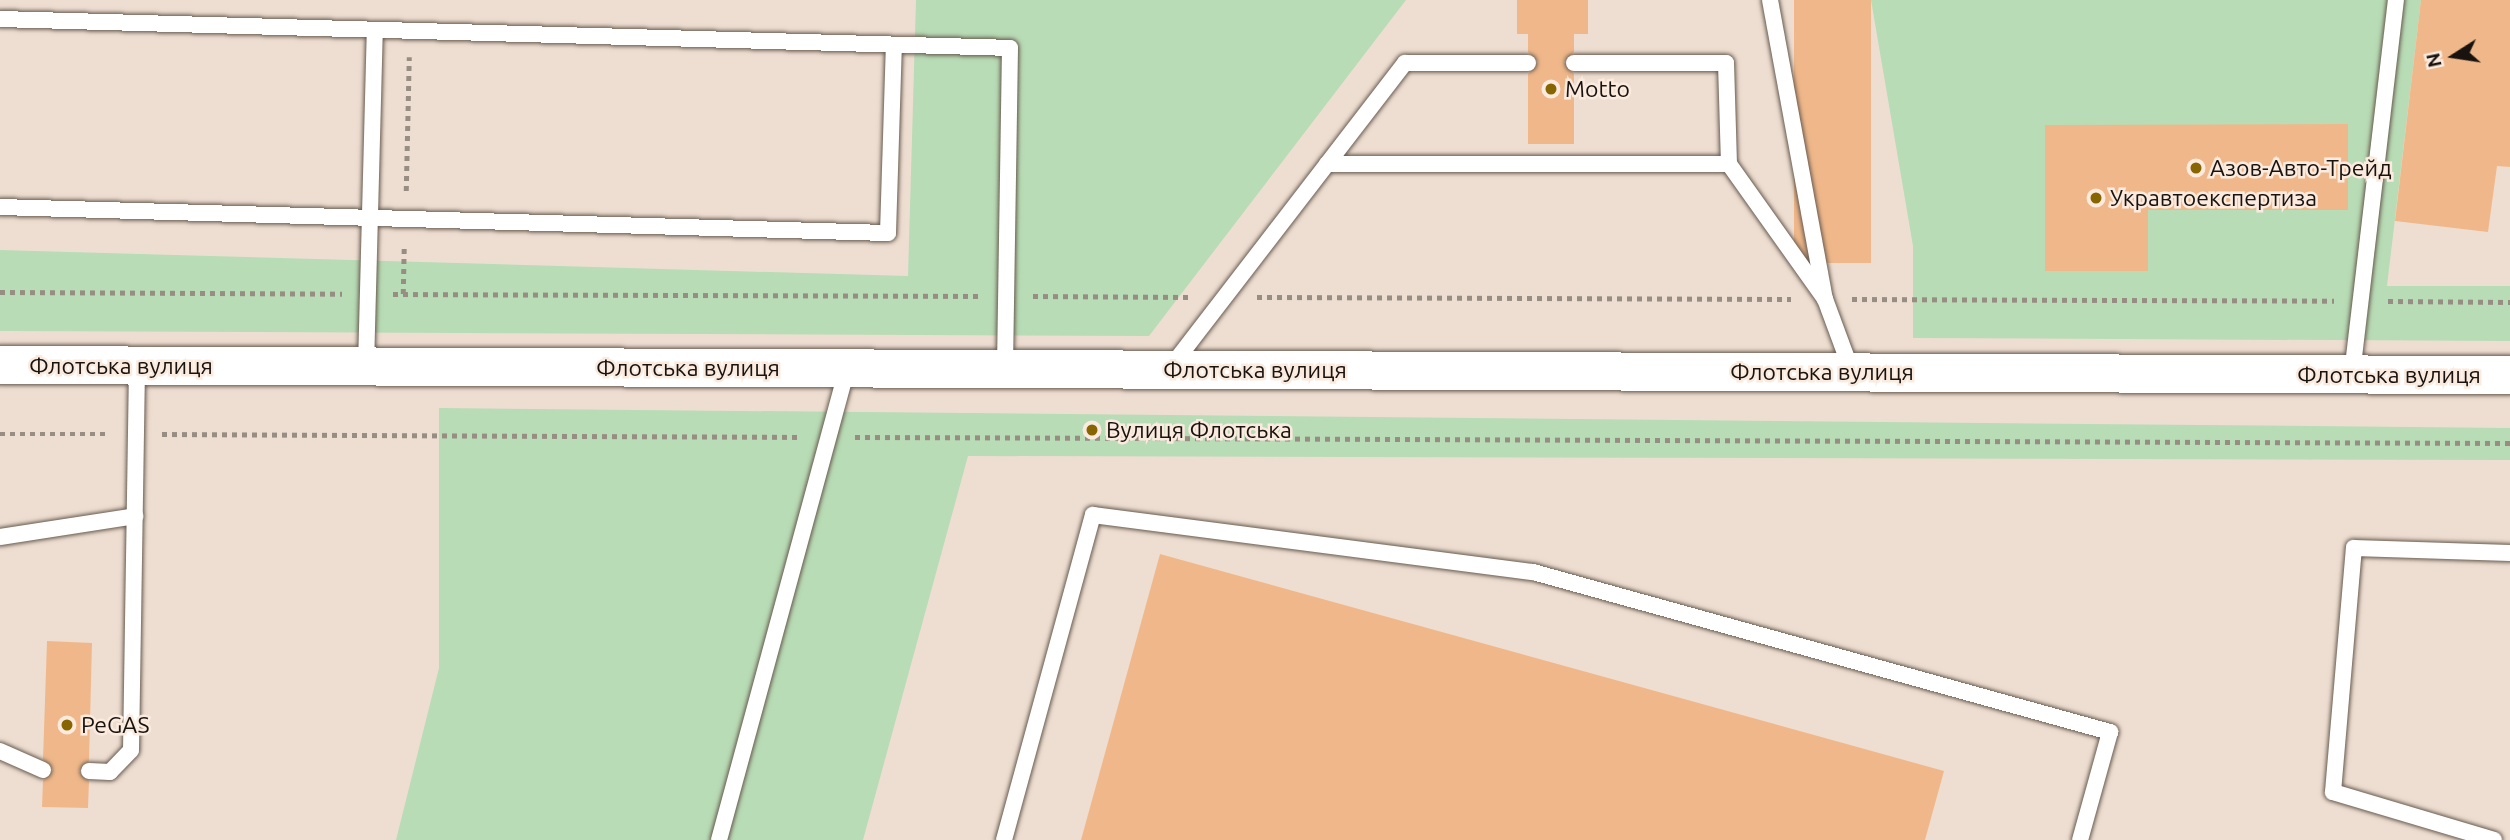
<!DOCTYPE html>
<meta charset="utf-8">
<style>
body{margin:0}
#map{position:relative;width:2510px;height:840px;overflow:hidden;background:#eeded1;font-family:Ubuntu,sans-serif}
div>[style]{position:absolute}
.green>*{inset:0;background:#b8dcb5}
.building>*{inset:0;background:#f0b88a;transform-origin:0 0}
.path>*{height:4.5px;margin-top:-2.25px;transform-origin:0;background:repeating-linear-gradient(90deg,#988d83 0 5px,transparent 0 10px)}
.roads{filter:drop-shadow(0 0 2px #685b50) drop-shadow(0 0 2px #685b50)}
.lane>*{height:16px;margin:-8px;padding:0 8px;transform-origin:8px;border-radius:8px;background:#fff}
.secondary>*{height:38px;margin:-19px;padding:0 19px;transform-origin:19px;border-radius:19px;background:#fff}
.dots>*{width:19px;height:19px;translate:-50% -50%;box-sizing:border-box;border:4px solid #fbebdf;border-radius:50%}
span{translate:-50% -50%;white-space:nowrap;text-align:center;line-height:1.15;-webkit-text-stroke:5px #fbebdf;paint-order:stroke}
.poi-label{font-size:23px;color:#19130f}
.left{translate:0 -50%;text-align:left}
.street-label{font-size:23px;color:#19130f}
.north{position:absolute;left:2419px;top:21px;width:70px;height:70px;-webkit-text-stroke:5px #fbebdf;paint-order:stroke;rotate:258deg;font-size:19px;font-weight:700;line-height:28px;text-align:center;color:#19130f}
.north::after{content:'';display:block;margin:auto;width:24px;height:32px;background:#19130f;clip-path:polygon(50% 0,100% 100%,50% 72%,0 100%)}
</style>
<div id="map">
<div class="green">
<div style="clip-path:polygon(916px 0,1406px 0,1149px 336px,0 331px,0 250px,908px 276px)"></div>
<div style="clip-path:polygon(1871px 0,2421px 0,2387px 286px,2510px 286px,2510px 341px,1913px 338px,1913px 246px)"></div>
<div style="clip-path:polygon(439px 408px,2510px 428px,2510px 460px,968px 456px,863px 840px,396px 840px,439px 668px)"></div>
</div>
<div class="building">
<div style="clip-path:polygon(1517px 0,1588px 0,1588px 34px,1574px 34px,1574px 52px,1564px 62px,1574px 74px,1574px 144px,1528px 144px,1528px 74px,1538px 62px,1528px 52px,1528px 34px,1517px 34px)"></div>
<div style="left:1794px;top:0;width:77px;height:263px"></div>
<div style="clip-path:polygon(2421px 0,2510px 0,2510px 167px,2497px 166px,2488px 232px,2395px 221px)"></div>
<div style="clip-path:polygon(2348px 124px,2348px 210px,2148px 210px,2148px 271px,2045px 271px,2045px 125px)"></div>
<div style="clip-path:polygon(1160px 554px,1944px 771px,1925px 840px,1081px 840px)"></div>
<div style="clip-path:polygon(47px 641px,92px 643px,89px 761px,79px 771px,89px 781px,88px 808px,42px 807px,43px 780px,53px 770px,43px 759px)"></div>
</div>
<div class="path">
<div style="left:406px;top:191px;width:134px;rotate:-88.7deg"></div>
<div style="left:0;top:292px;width:342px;rotate:0.3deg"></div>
<div style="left:393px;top:294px;width:586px;rotate:0.2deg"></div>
<div style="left:403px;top:294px;width:48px;rotate:-88.8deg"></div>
<div style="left:1033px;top:296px;width:156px;rotate:0.4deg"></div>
<div style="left:1257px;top:297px;width:534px;rotate:0.21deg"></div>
<div style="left:1852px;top:299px;width:482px;rotate:0.2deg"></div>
<div style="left:2388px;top:301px;width:122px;rotate:0.5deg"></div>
<div style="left:0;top:434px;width:108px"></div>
<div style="left:162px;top:434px;width:639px;rotate:0.27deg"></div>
<div style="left:855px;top:437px;width:1655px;rotate:0.21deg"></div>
</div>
<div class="roads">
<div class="lane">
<div style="left:1770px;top:0;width:304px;rotate:79.6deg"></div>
<div style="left:1825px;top:299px;width:78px;rotate:69.7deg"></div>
<div style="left:0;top:19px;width:1010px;rotate:1.64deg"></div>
<div style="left:1010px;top:48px;width:321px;rotate:90.9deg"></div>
<div style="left:1574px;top:63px;width:152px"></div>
<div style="left:1726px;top:63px;width:101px;rotate:88.3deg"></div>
<div style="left:1729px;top:164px;width:166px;rotate:54.6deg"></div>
<div style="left:1327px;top:164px;width:402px"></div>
<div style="left:0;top:207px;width:888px;rotate:1.68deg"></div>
<div style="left:888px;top:233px;width:188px;rotate:-88.2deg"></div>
<div style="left:366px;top:367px;width:337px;rotate:-88.5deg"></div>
<div style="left:1170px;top:368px;width:385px;rotate:-52.4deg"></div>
<div style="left:1405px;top:63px;width:123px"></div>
<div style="left:2352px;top:374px;width:377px;rotate:-83.3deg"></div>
<div style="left:0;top:537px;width:137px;rotate:-8.8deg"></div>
<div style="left:0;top:751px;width:47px;rotate:23.8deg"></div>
<div style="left:89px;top:771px;width:21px;rotate:3deg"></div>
<div style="left:110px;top:772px;width:30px;rotate:-46deg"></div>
<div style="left:131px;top:750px;width:384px;rotate:-89.1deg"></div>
<div style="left:719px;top:840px;width:487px;rotate:-74.8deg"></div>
<div style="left:1004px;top:840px;width:337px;rotate:-74.7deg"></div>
<div style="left:1093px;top:515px;width:444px;rotate:7.4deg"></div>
<div style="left:1533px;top:572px;width:599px;rotate:15.5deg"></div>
<div style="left:2110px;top:732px;width:112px;rotate:105.5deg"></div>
<div style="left:2494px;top:840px;width:168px;rotate:-163.4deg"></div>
<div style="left:2333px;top:792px;width:245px;rotate:-85.1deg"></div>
<div style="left:2354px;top:548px;width:156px;rotate:1.8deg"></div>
</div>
<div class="secondary">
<div style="left:0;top:365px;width:2510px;rotate:0.23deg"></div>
</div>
</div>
<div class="dots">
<div style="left:1551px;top:89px;background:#876500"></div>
<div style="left:2196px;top:168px;background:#876500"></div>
<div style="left:2096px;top:198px;background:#876500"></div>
<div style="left:1092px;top:430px;background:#876500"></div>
<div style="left:67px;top:725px;background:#876500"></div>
</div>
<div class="poi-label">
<span class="left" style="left:1565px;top:89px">Motto</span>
<span class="left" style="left:2210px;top:168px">Азов-Авто-Трейд</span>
<span class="left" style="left:2110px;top:198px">Укравтоекспертиза</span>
<span class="left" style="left:1106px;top:430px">Вулиця Флотська</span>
<span class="left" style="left:81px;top:725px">PeGAS</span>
</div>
<div class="street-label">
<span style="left:121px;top:366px">Флотська вулиця</span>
<span style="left:688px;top:368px">Флотська вулиця</span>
<span style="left:1255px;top:370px">Флотська вулиця</span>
<span style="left:1822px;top:372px">Флотська вулиця</span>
<span style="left:2389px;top:375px">Флотська вулиця</span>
</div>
<div class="north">N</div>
</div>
